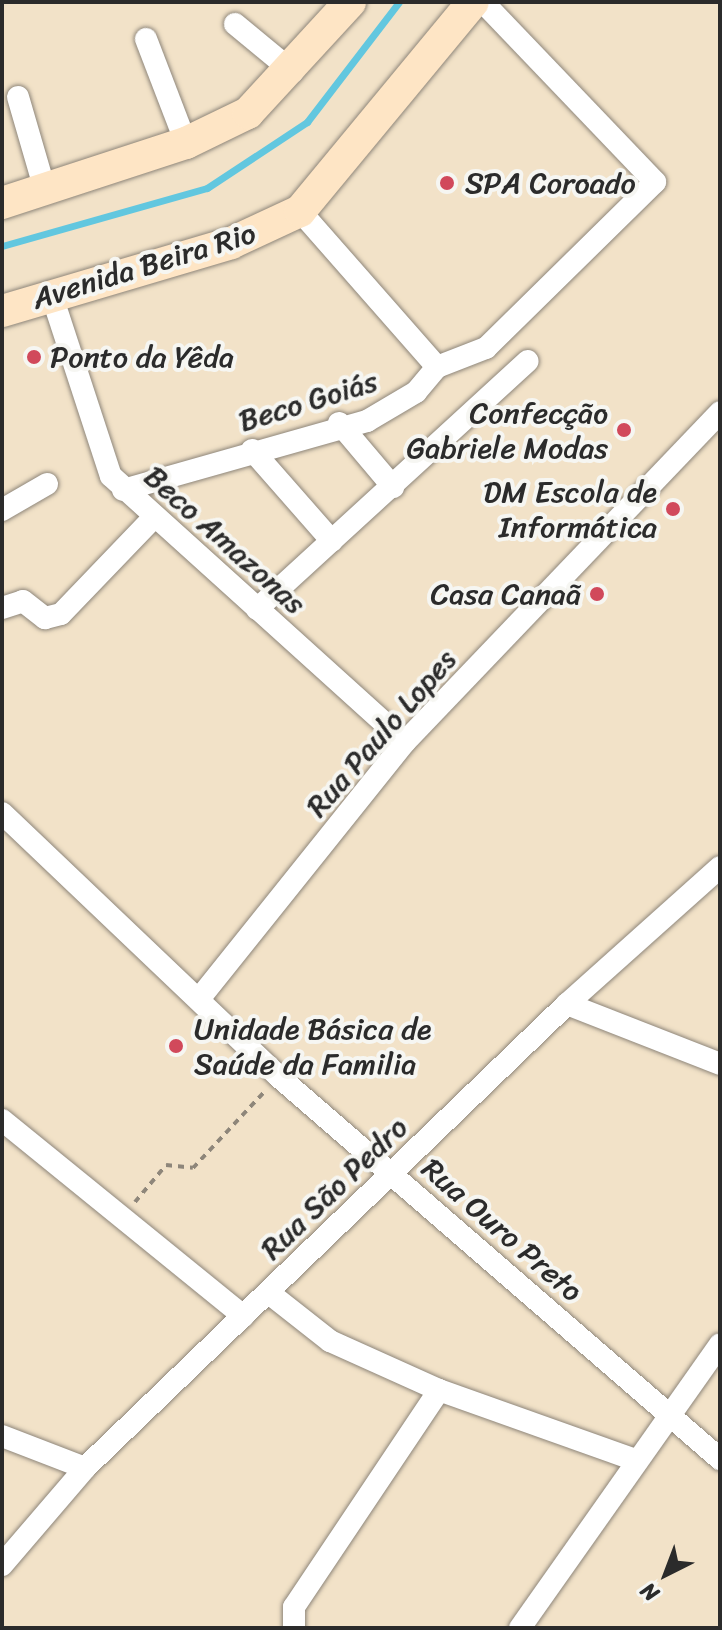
<!DOCTYPE html>
<meta charset="utf-8">
<style>
body{margin:0}
#map{position:relative;width:722px;height:1630px;overflow:hidden;background:#f2e2c8;font-family:Sriracha,sans-serif}
div>[style]{position:absolute}
.stream>*{height:7px;margin:-3.5px;padding:0 3.5px;transform-origin:3.5px;border-radius:3.5px;background:#62c7df}
.path>*{height:4px;margin-top:-2px;transform-origin:0;background:repeating-linear-gradient(90deg,#8e867a 0 6px,transparent 0 12px)}
.roads{filter:drop-shadow(0 0 2px #8e867a) drop-shadow(0 0 2px #8e867a)}
.street>*{height:22px;margin:-11px;padding:0 11px;transform-origin:11px;border-radius:11px;background:#fff}
.secondary>*{height:32px;margin:-16px;padding:0 16px;transform-origin:16px;border-radius:16px;background:#fee5c5}
.dots>*{width:22px;height:22px;translate:-50% -50%;box-sizing:border-box;border:4px solid #f6f6f2;border-radius:50%}
span{translate:-50% -50%;white-space:nowrap;text-align:center;line-height:1.15;-webkit-text-stroke:8px #f6f6f2;paint-order:stroke}
.poi-label{font-size:30px;color:#2b2b2b}
.left{translate:0 -50%;text-align:left}
.right{translate:-100% -50%;text-align:right}
.street-label{font-size:30px;color:#2b2b2b}
.frame{position:absolute;inset:0;border:4px solid #2b2b2b;pointer-events:none}
.north{position:absolute;left:626px;top:1534px;width:80px;height:80px;-webkit-text-stroke:6px #f6f6f2;paint-order:stroke;rotate:222deg;font-size:22px;font-weight:700;line-height:32px;text-align:center;color:#2b2b2b}
.north::after{content:'';display:block;margin:auto;width:28px;height:36px;background:#2b2b2b;clip-path:polygon(50% 0,100% 100%,50% 72%,0 100%)}
</style>
<div id="map">
<div class="stream">
<div style="left:2px;top:246px;width:213px;rotate:-15.8deg"></div>
<div style="left:207px;top:188px;width:120px;rotate:-33.4deg"></div>
<div style="left:307px;top:122px;width:151px;rotate:-52.5deg"></div>
</div>
<div class="path">
<div style="left:135px;top:1202px;width:48px;rotate:-50deg"></div>
<div style="left:166px;top:1165px;width:27px;rotate:6deg"></div>
<div style="left:193px;top:1168px;width:104px;rotate:-46.9deg"></div>
</div>
<div class="roads">
<div class="street">
<div style="left:235px;top:24px;width:75px;rotate:39.6deg"></div>
<div style="left:146px;top:39px;width:111px;rotate:69deg"></div>
<div style="left:18px;top:97px;width:97px;rotate:73.8deg"></div>
<div style="left:300px;top:211px;width:208px;rotate:48.7deg"></div>
<div style="left:52px;top:296px;width:189px;rotate:71.9deg"></div>
<div style="left:111px;top:476px;width:396px;rotate:42.1deg"></div>
<div style="left:437px;top:367px;width:53px;rotate:-21.2deg"></div>
<div style="left:486px;top:348px;width:237px;rotate:-44.5deg"></div>
<div style="left:655px;top:182px;width:249px;rotate:-133.7deg"></div>
<div style="left:339px;top:423px;width:84px;rotate:49.8deg"></div>
<div style="left:252px;top:450px;width:121px;rotate:48.7deg"></div>
<div style="left:123px;top:490px;width:254px;rotate:-15.8deg"></div>
<div style="left:367px;top:421px;width:57px;rotate:-30.6deg"></div>
<div style="left:416px;top:392px;width:33px;rotate:-50deg"></div>
<div style="left:2px;top:510px;width:52px;rotate:-30deg"></div>
<div style="left:2px;top:608px;width:22px;rotate:-18deg"></div>
<div style="left:23px;top:601px;width:28px;rotate:38deg"></div>
<div style="left:45px;top:618px;width:16px;rotate:-14deg"></div>
<div style="left:61px;top:614px;width:134px;rotate:-46.2deg"></div>
<div style="left:257px;top:609px;width:367px;rotate:-42.5deg"></div>
<div style="left:2px;top:813px;width:381px;rotate:43.6deg"></div>
<div style="left:278px;top:1076px;width:585px;rotate:40.91deg"></div>
<div style="left:199px;top:999px;width:329px;rotate:-51.3deg"></div>
<div style="left:405px;top:742px;width:456px;rotate:-46.3deg"></div>
<div style="left:567px;top:1004px;width:164px;rotate:21.4deg"></div>
<div style="left:2px;top:1120px;width:311px;rotate:39.1deg"></div>
<div style="left:269px;top:1293px;width:78px;rotate:38.2deg"></div>
<div style="left:330px;top:1341px;width:120px;rotate:24.2deg"></div>
<div style="left:439px;top:1390px;width:209px;rotate:19.6deg"></div>
<div style="left:2px;top:1436px;width:89px;rotate:21.1deg"></div>
<div style="left:2px;top:1565px;width:128px;rotate:-49.4deg"></div>
<div style="left:85px;top:1468px;width:669px;rotate:-43.91deg"></div>
<div style="left:567px;top:1004px;width:205px;rotate:-41.8deg"></div>
<div style="left:294px;top:1628px;width:21px;rotate:-90deg"></div>
<div style="left:294px;top:1607px;width:261px;rotate:-56.2deg"></div>
<div style="left:520px;top:1628px;width:347px;rotate:-54.8deg"></div>
</div>
<div class="secondary">
<div style="left:2px;top:203px;width:194px;rotate:-18.1deg"></div>
<div style="left:186px;top:143px;width:69px;rotate:-25.8deg"></div>
<div style="left:248px;top:113px;width:151px;rotate:-47.4deg"></div>
<div style="left:2px;top:311px;width:239px;rotate:-16.5deg"></div>
<div style="left:231px;top:243px;width:76px;rotate:-24.9deg"></div>
<div style="left:300px;top:211px;width:271px;rotate:-50.4deg"></div>
</div>
</div>
<div class="dots">
<div style="left:447px;top:183px;background:#d1495b"></div>
<div style="left:34px;top:357px;background:#d1495b"></div>
<div style="left:624px;top:430px;background:#d1495b"></div>
<div style="left:673px;top:509px;background:#d1495b"></div>
<div style="left:597px;top:594px;background:#d1495b"></div>
<div style="left:176px;top:1046px;background:#d1495b"></div>
</div>
<div class="poi-label">
<span class="left" style="left:465px;top:183px">SPA Coroado</span>
<span class="left" style="left:50px;top:357px">Ponto da Yêda</span>
<span class="right" style="left:608px;top:430px">Confecção<br>Gabriele Modas</span>
<span class="right" style="left:657px;top:509px">DM Escola de<br>Informática</span>
<span class="right" style="left:581px;top:594px">Casa Canaã</span>
<span class="left" style="left:194px;top:1046px">Unidade Básica de<br>Saúde da Familia</span>
</div>
<div class="street-label">
<span style="left:144px;top:266px;rotate:-17deg">Avenida Beira Rio</span>
<span style="left:308px;top:401px;rotate:-17deg">Beco Goiás</span>
<span style="left:225px;top:540px;rotate:42deg">Beco Amazonas</span>
<span style="left:381px;top:733px;rotate:-49deg">Rua Paulo Lopes</span>
<span style="left:334px;top:1188px;rotate:-44deg">Rua São Pedro</span>
<span style="left:502px;top:1230px;rotate:41deg">Rua Ouro Preto</span>
</div>
<div class="frame"></div>
<div class="north">N</div>
</div>
